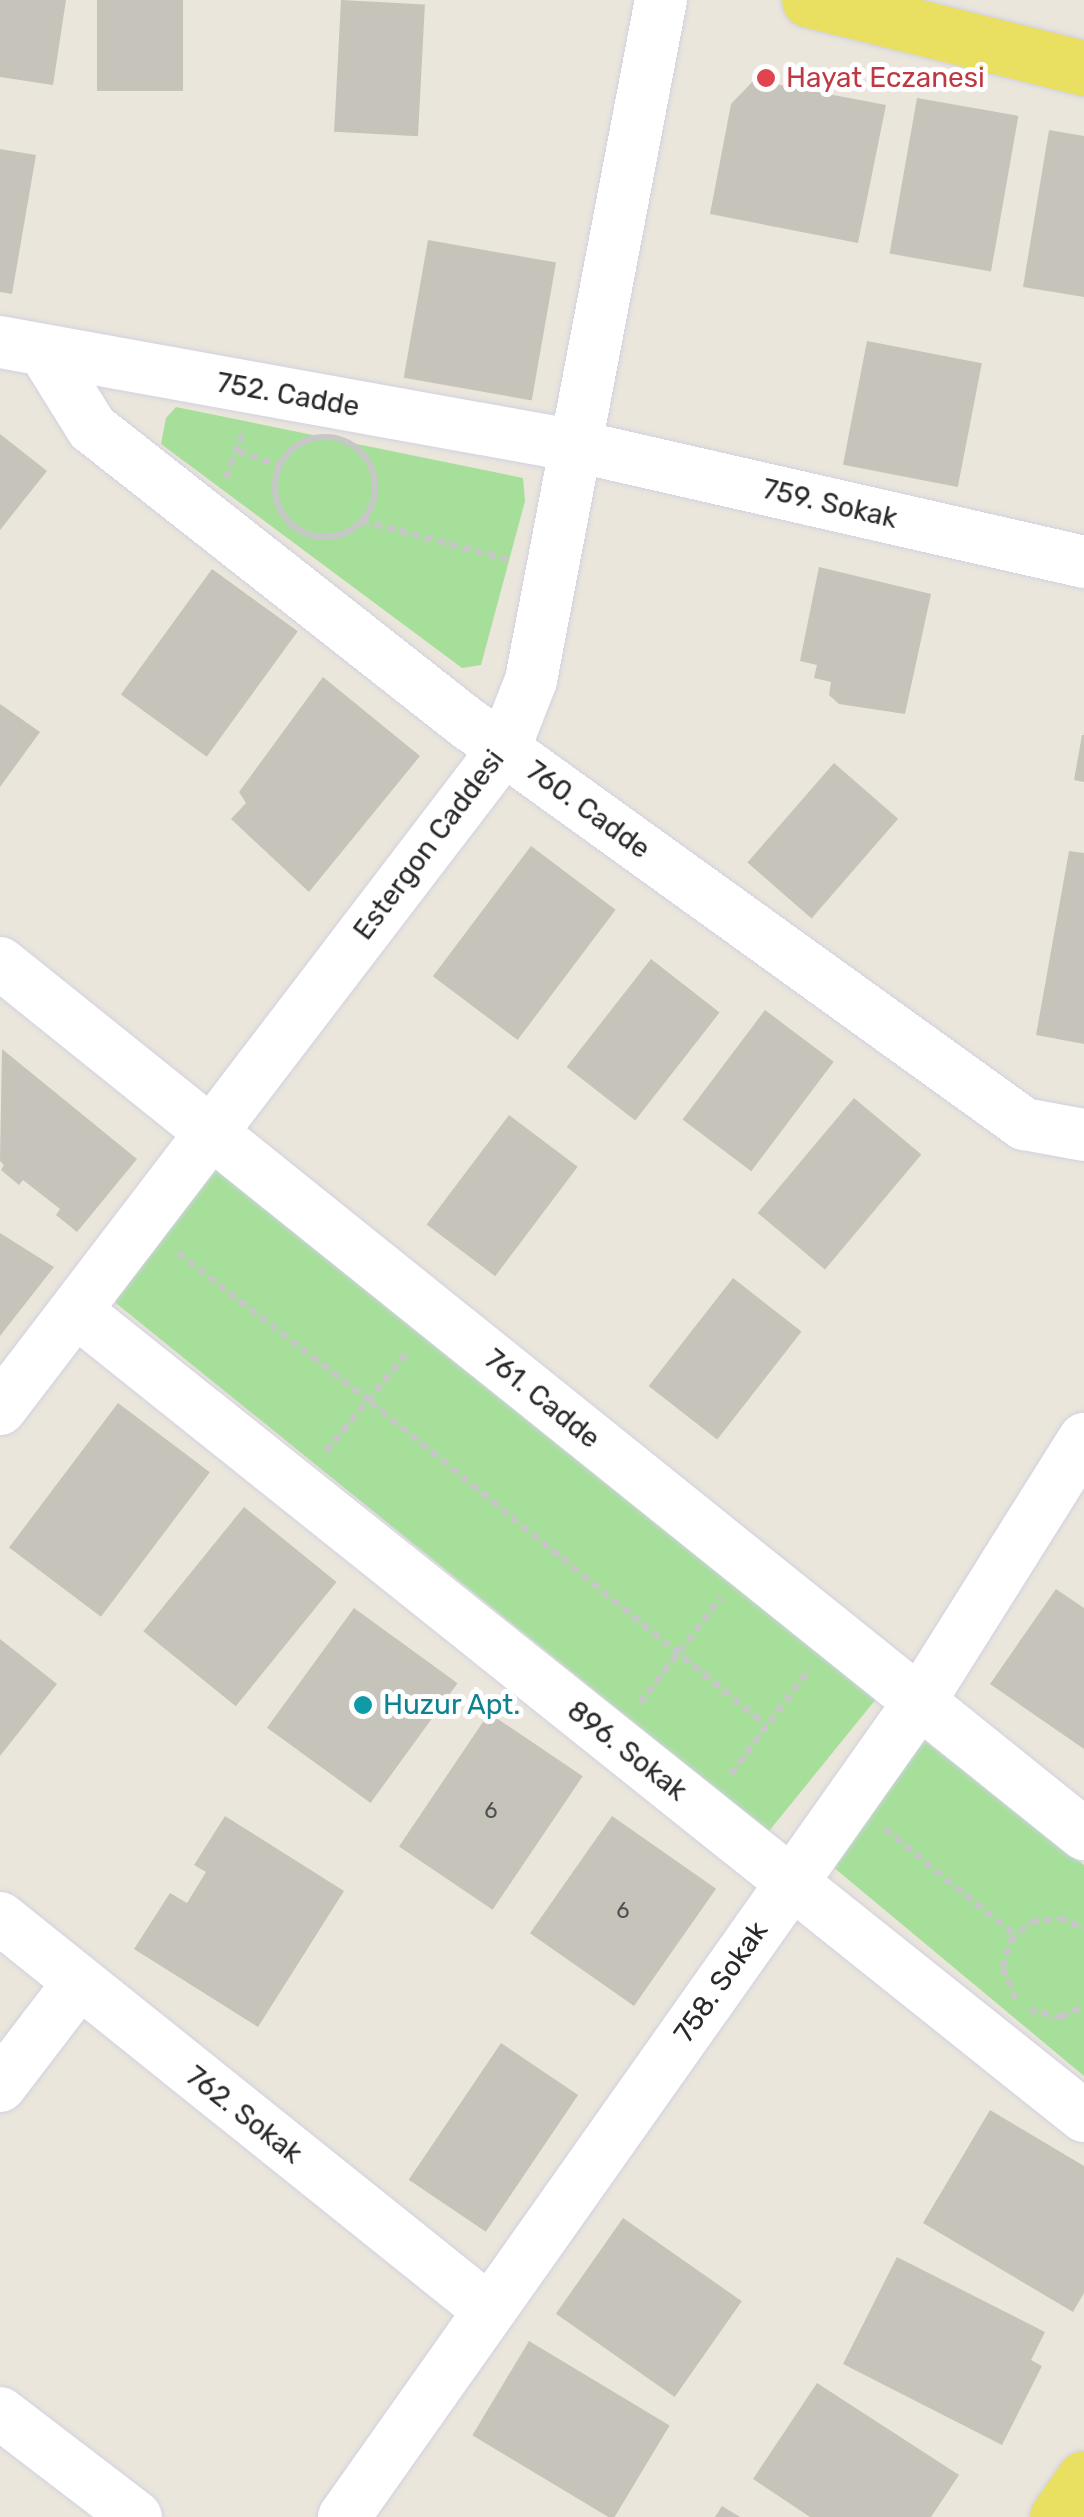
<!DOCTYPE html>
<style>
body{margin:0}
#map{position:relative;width:1084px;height:2517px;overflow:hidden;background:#ebe6db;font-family:Rubik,sans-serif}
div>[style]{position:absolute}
.green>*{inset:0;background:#a6df9a;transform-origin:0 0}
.building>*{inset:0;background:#c6c3bb;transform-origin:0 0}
.path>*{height:6px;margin-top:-3px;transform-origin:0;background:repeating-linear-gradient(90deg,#c7c7c7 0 8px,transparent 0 13px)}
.path>.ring{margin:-3px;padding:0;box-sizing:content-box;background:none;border:6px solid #c7c7c7;border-radius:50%}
.roads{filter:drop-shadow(0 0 2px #d1d1e1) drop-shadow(0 0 2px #d1d1e1)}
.minor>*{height:52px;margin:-26px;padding:0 26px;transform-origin:26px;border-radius:26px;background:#fff}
.major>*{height:55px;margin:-27.5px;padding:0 27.5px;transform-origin:27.5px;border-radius:27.5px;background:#e9e061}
.dots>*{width:28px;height:28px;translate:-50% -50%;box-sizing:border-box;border:5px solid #fff;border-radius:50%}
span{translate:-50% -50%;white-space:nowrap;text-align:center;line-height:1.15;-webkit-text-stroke:10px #fff;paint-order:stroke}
.number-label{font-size:22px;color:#50504e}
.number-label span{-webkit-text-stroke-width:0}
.health-label{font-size:28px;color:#be3a42}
.left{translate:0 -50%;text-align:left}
.street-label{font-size:28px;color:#292929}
.culture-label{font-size:28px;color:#0d838f}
</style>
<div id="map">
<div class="green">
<div style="clip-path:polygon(176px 407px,523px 478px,525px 501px,481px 665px,462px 668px,161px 444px,166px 418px)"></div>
<div style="left:211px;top:1160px;width:856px;height:171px;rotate:39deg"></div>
<div style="clip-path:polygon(920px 1737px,1084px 1865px,1084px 2076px,832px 1866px)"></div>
</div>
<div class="building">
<div style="clip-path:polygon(0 0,66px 0,53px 85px,0 77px)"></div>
<div style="left:97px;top:0;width:86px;height:91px"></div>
<div style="left:341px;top:0;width:84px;height:132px;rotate:3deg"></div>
<div style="clip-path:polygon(754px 80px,886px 105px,858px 243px,710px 214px,731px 104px)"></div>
<div style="left:917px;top:98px;width:103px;height:158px;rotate:10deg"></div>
<div style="clip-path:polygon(1049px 130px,1084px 136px,1084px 297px,1023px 287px)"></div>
<div style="clip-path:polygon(0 149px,36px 155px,12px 294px,0 292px)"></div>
<div style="left:428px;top:240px;width:130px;height:140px;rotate:10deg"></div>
<div style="left:867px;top:341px;width:117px;height:126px;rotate:11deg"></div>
<div style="clip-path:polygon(0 434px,47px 471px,0 530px)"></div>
<div style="clip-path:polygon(819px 567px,931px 594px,905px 714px,839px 704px,829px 695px,831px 682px,814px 678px,817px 665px,800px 661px)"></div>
<div style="left:212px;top:569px;width:106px;height:155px;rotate:36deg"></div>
<div style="clip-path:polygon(323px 677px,420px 756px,309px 892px,231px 819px,246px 803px,239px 792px)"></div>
<div style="clip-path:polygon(0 704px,40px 732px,0 787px)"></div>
<div style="clip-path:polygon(1082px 735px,1084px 735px,1084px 782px,1074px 780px)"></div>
<div style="left:834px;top:763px;width:85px;height:132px;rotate:41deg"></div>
<div style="left:531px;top:846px;width:106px;height:163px;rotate:37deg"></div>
<div style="clip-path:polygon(1069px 851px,1084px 853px,1084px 1044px,1036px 1035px)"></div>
<div style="left:651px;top:959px;width:87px;height:137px;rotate:38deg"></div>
<div style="left:765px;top:1010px;width:86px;height:137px;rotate:37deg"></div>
<div style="clip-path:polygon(2px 1049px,137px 1159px,77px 1232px,56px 1215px,60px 1209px,23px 1180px,19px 1185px,1px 1170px,4px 1165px,0 1161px)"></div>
<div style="left:854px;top:1098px;width:88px;height:150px;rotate:40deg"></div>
<div style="left:509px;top:1115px;width:86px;height:137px;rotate:37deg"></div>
<div style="clip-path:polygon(0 1233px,54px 1267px,0 1336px)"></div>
<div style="left:733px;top:1278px;width:87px;height:137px;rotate:38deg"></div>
<div style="left:118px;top:1403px;width:115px;height:181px;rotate:37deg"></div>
<div style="left:244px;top:1507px;width:119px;height:160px;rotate:39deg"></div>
<div style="clip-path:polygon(1056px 1589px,1084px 1608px,1084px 1749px,990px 1684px)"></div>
<div style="left:354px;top:1608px;width:128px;height:148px;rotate:36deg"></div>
<div style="clip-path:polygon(0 1639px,57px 1684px,0 1756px)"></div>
<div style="left:489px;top:1713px;width:113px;height:161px;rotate:34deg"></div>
<div style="clip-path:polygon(225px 1816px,344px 1891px,258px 2027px,134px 1949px,170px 1893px,187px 1903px,206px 1872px,194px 1865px)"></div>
<div style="left:612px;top:1816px;width:127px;height:143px;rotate:35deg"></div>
<div style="left:501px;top:2043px;width:93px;height:165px;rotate:34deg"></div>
<div style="clip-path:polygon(990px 2110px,1084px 2166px,1084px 2293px,1073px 2312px,923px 2223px)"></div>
<div style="left:623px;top:2218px;width:145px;height:117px;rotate:35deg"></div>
<div style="clip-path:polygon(897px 2257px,1045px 2332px,1031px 2360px,1042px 2366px,1002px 2445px,843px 2364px)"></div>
<div style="left:529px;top:2341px;width:164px;height:110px;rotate:31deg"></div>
<div style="clip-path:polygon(817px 2383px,959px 2475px,931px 2517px,810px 2517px,753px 2479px)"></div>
<div style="clip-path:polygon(722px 2506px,740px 2517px,715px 2517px)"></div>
</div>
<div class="path">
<div class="ring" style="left:275px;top:437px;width:94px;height:94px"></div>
<div style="left:238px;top:451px;width:43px;rotate:18.9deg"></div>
<div style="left:226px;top:478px;width:52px;rotate:-69.8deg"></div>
<div style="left:362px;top:521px;width:150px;rotate:14.7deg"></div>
<div style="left:178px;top:1253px;width:244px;rotate:37.7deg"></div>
<div style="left:371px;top:1402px;width:509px;rotate:39.26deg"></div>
<div style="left:326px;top:1451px;width:131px;rotate:-50.3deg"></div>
<div style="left:640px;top:1703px;width:133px;rotate:-52.4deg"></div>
<div style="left:731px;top:1774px;width:132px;rotate:-53.3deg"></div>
<div style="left:885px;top:1829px;width:169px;rotate:39.2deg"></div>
<div style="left:1016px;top:1999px;width:34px;rotate:-113deg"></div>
<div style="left:1003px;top:1968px;width:28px;rotate:-75deg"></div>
<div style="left:1010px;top:1941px;width:28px;rotate:-42deg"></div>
<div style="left:1031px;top:1922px;width:28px;rotate:-8deg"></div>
<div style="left:1059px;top:1918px;width:27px;rotate:22deg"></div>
<div style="left:1029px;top:2010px;width:33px;rotate:12deg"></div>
<div style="left:1061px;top:2017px;width:25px;rotate:-26deg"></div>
</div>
<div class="roads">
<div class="minor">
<div style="left:0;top:342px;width:585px;rotate:10.23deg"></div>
<div style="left:576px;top:446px;width:521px;rotate:12.86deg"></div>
<div style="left:44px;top:351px;width:91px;rotate:58.1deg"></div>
<div style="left:92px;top:428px;width:481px;rotate:38.2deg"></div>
<div style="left:470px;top:725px;width:683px;rotate:35.76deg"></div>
<div style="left:1024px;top:1124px;width:61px;rotate:10.4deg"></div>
<div style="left:0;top:963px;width:1391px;rotate:38.78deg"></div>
<div style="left:76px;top:1311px;width:1290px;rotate:38.61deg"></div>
<div style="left:0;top:1409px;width:830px;rotate:-52.63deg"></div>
<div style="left:504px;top:749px;width:74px;rotate:-68.6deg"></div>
<div style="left:531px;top:680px;width:692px;rotate:-79.18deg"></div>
<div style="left:0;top:1918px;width:627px;rotate:38.72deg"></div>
<div style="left:0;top:2086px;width:128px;rotate:-52.6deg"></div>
<div style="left:0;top:2413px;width:171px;rotate:37.4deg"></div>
<div style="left:344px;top:2517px;width:995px;rotate:-54.78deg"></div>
<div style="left:918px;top:1704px;width:313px;rotate:-57.9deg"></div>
</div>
<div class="major">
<div style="left:809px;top:0;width:283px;rotate:13.9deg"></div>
<div style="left:1057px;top:2517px;width:47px;rotate:-55.3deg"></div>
</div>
</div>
<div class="dots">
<div style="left:766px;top:78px;background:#e0444e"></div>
<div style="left:363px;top:1705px;background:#0f9aa8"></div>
</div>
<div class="number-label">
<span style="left:491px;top:1811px">6</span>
<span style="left:623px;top:1911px">6</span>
</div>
<div class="health-label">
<span class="left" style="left:786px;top:78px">Hayat Eczanesi</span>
</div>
<div class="street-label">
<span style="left:288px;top:395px;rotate:10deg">752. Cadde</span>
<span style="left:830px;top:504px;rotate:13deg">759. Sokak</span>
<span style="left:588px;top:810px;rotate:36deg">760. Cadde</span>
<span style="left:429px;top:845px;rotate:-53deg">Estergon Caddesi</span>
<span style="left:542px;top:1399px;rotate:39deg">761. Cadde</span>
<span style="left:627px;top:1751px;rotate:38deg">896. Sokak</span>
<span style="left:721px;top:1982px;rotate:-55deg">758. Sokak</span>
<span style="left:244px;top:2115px;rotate:38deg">762. Sokak</span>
</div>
<div class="culture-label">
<span class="left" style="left:383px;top:1705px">Huzur Apt.</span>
</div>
</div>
